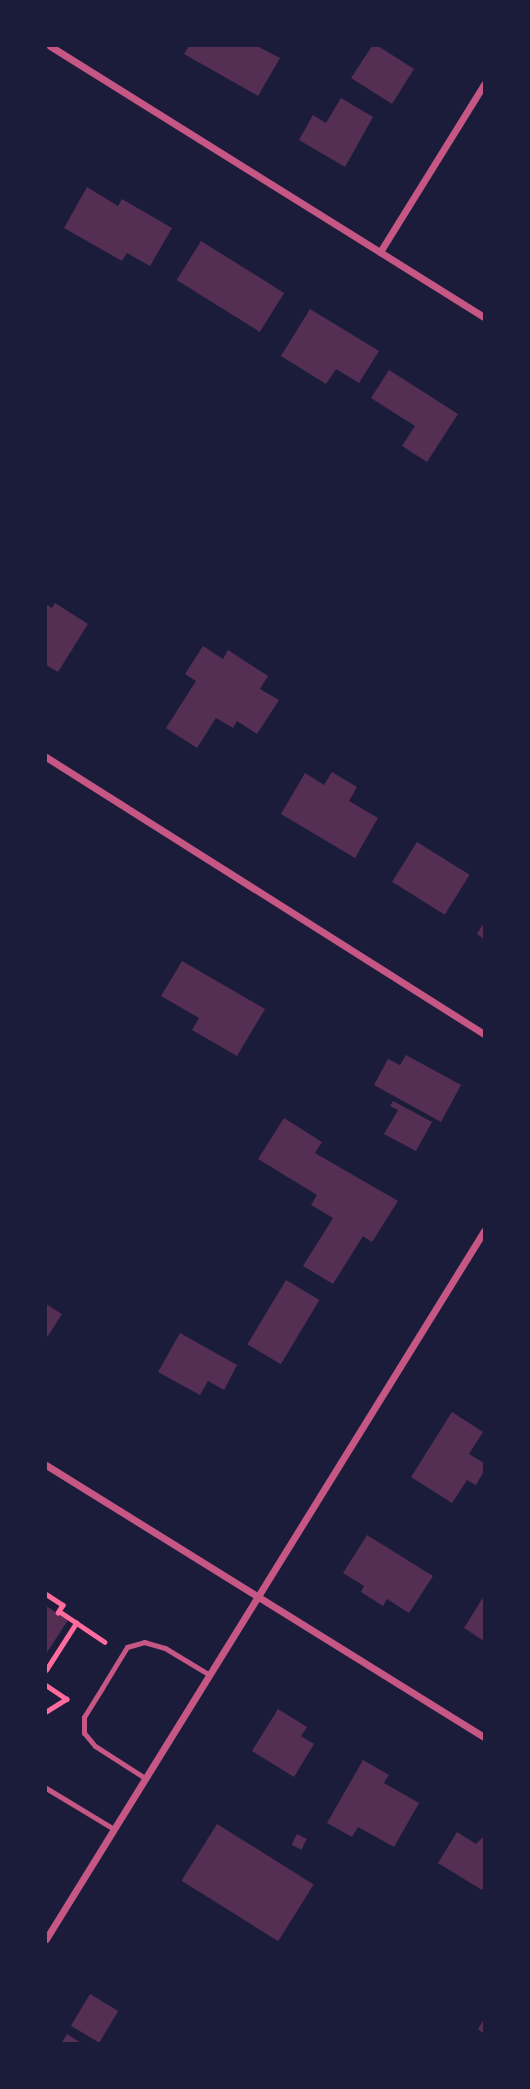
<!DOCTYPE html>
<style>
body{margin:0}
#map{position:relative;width:530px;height:2089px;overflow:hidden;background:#1b1b3a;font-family:Manrope,sans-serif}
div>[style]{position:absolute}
.building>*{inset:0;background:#542f53;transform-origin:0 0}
.path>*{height:4.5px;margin:-2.25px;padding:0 2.25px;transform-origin:2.25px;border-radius:2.25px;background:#ff6b9d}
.service>*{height:5px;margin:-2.5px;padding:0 2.5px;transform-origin:2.5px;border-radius:2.5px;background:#c65784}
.minor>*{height:7px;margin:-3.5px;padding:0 3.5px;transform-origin:3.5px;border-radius:3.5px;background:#c65784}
span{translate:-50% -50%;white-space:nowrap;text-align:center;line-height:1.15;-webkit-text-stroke:7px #1b1b3a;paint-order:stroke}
.frame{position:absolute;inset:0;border:47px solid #1b1b3a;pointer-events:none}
</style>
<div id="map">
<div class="building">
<div style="clip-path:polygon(189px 46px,257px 46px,280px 58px,258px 96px,184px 54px)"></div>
<div style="clip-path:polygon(372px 46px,378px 46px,414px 69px,392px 104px,351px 78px)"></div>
<div style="clip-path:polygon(341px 98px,373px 117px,345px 167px,299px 140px,313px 115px,326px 123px)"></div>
<div style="clip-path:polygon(87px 187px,118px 206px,122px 199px,172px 228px,150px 266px,127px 253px,122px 261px,64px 228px)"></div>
<div style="left:201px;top:241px;width:98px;height:46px;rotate:32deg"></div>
<div style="clip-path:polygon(310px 309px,379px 351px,359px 383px,336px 369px,326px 384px,281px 356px)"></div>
<div style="clip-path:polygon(389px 370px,458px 414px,427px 462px,402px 446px,415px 426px,371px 398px)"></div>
<div style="clip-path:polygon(55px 603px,88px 624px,58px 672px,46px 665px,46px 604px,52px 608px)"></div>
<div style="clip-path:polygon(203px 646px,223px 659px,228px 650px,268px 676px,260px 689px,279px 700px,257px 734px,237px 721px,233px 728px,216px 718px,197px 748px,166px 728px,196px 681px,185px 674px)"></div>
<div style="clip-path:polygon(332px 772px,357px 787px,349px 801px,378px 818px,355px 858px,281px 814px,305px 773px,324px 785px)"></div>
<div style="left:417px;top:842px;width:62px;height:47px;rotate:32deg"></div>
<div style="clip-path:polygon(484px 923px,484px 939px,477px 934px)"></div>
<div style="clip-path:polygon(182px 961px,265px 1009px,237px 1056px,192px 1030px,199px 1018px,161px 996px)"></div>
<div style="clip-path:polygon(406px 1055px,461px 1085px,441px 1122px,374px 1085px,388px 1059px,400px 1065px)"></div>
<div style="clip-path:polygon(393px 1101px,432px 1122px,416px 1151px,384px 1134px,398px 1110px,390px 1106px)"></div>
<div style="clip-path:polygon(284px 1118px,322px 1142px,315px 1153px,398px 1201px,372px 1242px,363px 1236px,333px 1284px,303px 1266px,333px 1218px,311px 1205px,317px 1195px,258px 1159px)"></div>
<div style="left:286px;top:1280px;width:39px;height:75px;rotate:31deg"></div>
<div style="clip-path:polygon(46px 1304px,62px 1314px,46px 1339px)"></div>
<div style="clip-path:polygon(180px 1333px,237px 1365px,224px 1390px,208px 1381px,200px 1395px,158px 1372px)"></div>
<div style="clip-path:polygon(452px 1412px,483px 1432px,469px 1454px,484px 1463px,484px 1471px,476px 1485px,467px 1480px,452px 1503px,411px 1477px)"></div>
<div style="clip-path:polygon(367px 1535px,433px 1576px,409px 1613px,387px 1599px,383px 1606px,361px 1592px,364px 1586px,343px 1573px)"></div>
<div style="clip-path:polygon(484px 1596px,484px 1641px,464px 1628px)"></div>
<div style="clip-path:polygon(46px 1606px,68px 1620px,46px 1654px)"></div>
<div style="clip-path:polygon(278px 1709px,307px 1727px,301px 1736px,314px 1744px,294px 1777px,252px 1751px)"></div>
<div style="clip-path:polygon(363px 1760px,389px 1775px,384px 1783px,419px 1803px,394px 1847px,358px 1827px,352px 1837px,327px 1823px)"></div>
<div style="left:217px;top:1824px;width:114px;height:67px;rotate:32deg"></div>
<div style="clip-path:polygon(457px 1832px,476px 1844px,484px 1836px,484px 1886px,482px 1890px,438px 1863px)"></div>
<div style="left:297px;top:1834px;width:11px;height:12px;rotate:27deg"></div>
<div style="left:90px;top:1994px;width:33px;height:37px;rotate:31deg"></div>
<div style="clip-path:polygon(484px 2019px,484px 2034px,478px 2029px)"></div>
<div style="clip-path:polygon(67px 2034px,83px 2044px,61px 2044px)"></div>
</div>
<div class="path">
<div style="left:46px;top:1594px;width:20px;rotate:33deg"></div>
<div style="left:63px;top:1605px;width:9px;rotate:122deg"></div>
<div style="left:59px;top:1611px;width:55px;rotate:34deg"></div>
<div style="left:46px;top:1670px;width:56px;rotate:-57.4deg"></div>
<div style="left:46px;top:1685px;width:25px;rotate:34deg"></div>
<div style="left:67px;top:1699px;width:25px;rotate:148deg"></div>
</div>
<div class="service">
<div style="left:145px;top:1778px;width:59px;rotate:-147.4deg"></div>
<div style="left:95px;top:1746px;width:17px;rotate:-130deg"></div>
<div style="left:84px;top:1733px;width:16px;rotate:-90deg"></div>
<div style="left:84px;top:1717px;width:34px;rotate:-58deg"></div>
<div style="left:102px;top:1688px;width:48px;rotate:-58.6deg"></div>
<div style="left:127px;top:1647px;width:18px;rotate:-16deg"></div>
<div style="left:144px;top:1642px;width:22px;rotate:16deg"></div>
<div style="left:165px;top:1648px;width:52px;rotate:31deg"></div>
<div style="left:46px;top:1788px;width:79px;rotate:31.1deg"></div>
</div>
<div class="minor">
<div style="left:50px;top:46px;width:512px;rotate:31.98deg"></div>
<div style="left:380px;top:252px;width:198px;rotate:-58.2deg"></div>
<div style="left:46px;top:757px;width:518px;rotate:32.31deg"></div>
<div style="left:46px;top:1465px;width:516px;rotate:31.84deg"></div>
<div style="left:46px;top:1939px;width:833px;rotate:-58.26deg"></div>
</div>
<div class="frame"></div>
</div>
